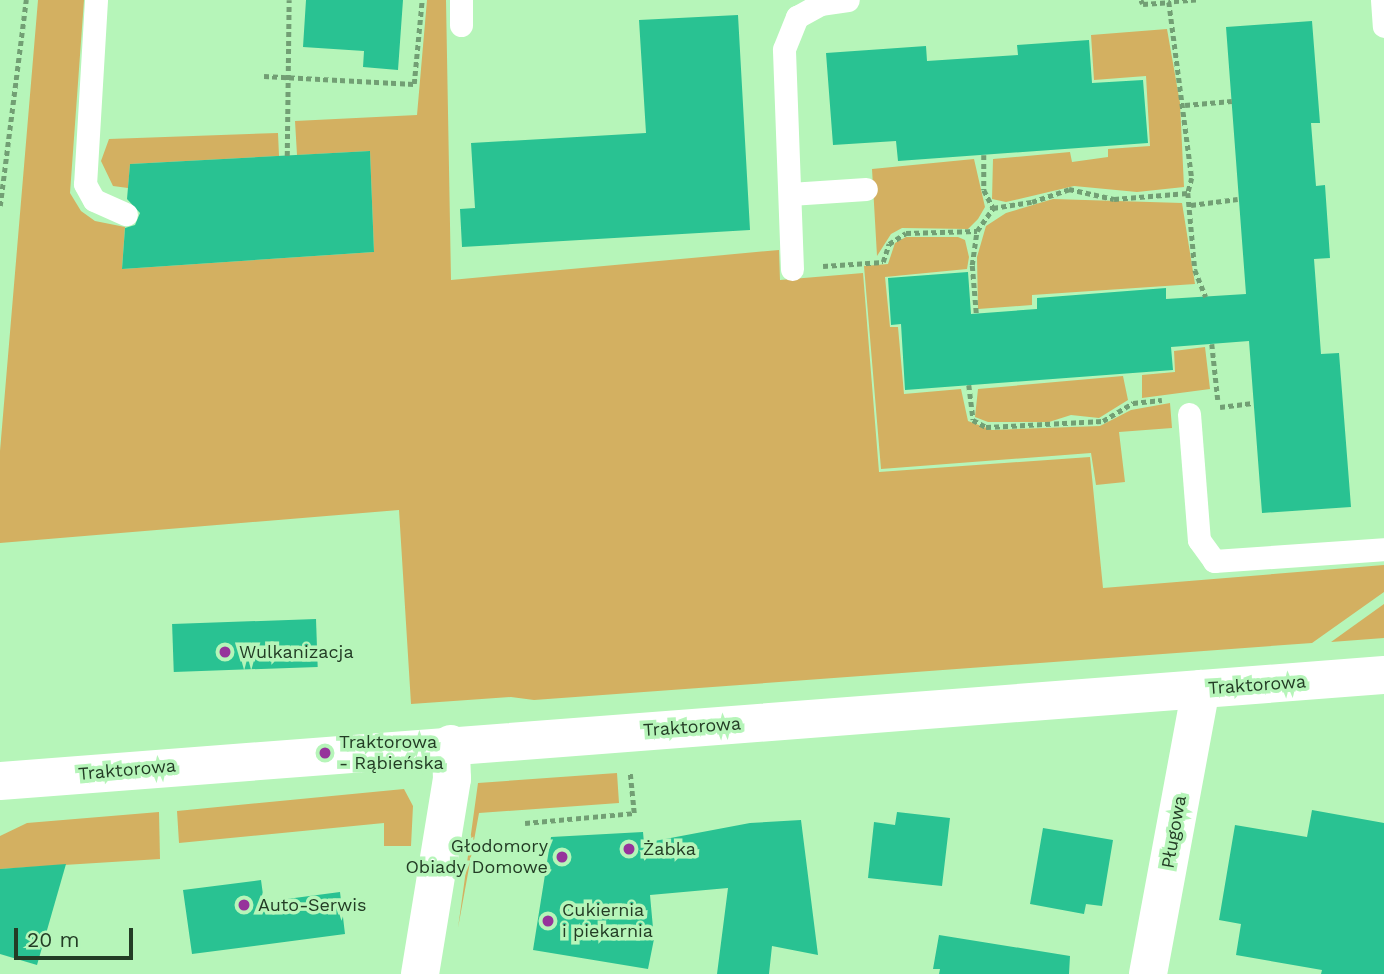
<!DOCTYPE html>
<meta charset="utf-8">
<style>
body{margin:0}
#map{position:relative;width:1384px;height:974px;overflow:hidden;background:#b6f5b9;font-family:"Work Sans",sans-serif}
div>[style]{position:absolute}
.green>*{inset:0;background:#d3b061}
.building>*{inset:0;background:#29c292;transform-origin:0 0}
.path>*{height:4.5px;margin-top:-2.25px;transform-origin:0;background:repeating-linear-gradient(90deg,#729f74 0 5px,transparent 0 8.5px)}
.lane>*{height:23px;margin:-11.5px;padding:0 11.5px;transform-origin:11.5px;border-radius:11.5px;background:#fff}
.street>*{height:38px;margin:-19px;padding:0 19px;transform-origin:19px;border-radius:19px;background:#fff}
.secondary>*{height:38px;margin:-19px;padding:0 19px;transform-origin:19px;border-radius:19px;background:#fff}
.dots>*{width:19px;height:19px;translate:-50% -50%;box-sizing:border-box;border:4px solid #b6f5b9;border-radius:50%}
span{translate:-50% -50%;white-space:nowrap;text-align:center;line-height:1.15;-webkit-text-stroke:7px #b6f5b9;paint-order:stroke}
.poi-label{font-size:18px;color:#233c25}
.left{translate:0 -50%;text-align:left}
.right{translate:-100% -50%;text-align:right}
.street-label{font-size:18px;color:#233c25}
.scale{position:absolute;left:14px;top:928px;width:119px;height:32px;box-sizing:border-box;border:4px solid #233c25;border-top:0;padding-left:9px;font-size:21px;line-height:24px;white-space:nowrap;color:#233c25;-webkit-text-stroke:5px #b6f5b9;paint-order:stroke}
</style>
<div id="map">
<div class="green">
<div style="clip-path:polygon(38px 0,84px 0,70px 193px,81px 211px,95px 221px,125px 227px,122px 269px,374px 252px,370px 151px,297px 155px,295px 121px,417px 115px,427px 0,446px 0,451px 280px,779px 250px,780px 280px,863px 273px,879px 472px,1090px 457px,1103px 588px,1384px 565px,1384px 592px,1312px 643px,534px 700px,511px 697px,411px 704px,399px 510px,0 543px,0 451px)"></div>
<div style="clip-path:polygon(1167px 29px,1180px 103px,1184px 187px,1137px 192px,1074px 186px,1006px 202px,992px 199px,993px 159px,1070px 152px,1072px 162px,1108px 157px,1108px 149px,1150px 146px,1146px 76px,1094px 80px,1091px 35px)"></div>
<div style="clip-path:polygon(278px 133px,279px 156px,130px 164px,128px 188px,113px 186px,101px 161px,109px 139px)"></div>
<div style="clip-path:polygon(974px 159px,985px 207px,978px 219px,968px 229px,902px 228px,891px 234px,877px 256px,872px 169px)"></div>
<div style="clip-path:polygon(1053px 199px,1182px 203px,1195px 284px,1032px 295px,1032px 305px,978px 309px,977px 257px,986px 226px,1006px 213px)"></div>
<div style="clip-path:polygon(906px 237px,958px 237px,965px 240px,969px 257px,967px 269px,885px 277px,890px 327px,898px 327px,904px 394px,961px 389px,968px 421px,992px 430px,1100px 426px,1131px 410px,1170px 403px,1172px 428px,1119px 432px,1125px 482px,1096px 485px,1091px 453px,881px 469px,864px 266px,888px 264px,895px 243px)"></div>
<div style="clip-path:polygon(1205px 347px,1210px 389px,1142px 398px,1142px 375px,1175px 372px,1174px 351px)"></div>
<div style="clip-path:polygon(1123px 376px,1128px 400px,1099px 418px,1071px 415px,1049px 422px,988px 422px,975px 417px,978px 389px)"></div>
<div style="clip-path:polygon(1384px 604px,1384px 638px,1331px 642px)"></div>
<div style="clip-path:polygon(617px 773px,619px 803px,479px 813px,458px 928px,478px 783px)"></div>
<div style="clip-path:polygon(404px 789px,413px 806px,411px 846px,384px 846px,384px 823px,179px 843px,177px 811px)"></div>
<div style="clip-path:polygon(159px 812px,160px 859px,0 869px,0 836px,27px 823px)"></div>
</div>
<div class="building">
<div style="clip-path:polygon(306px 0,403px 0,398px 70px,363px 67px,364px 51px,303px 47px)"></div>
<div style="clip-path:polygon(738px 15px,750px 230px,462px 247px,460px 209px,475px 208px,471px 143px,646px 133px,639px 20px)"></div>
<div style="clip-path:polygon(1312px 21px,1320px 123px,1311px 123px,1316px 186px,1325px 185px,1330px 258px,1314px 259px,1321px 354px,1339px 353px,1351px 507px,1262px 513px,1249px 341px,1171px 347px,1173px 370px,905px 390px,901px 324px,891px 325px,888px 278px,968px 272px,971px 314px,1037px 309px,1037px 298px,1166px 288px,1166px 299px,1246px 294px,1226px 27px)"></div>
<div style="clip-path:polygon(1089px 40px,1092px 83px,1143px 80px,1148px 143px,898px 161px,896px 141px,833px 145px,826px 53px,926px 46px,927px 61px,1018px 55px,1017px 45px)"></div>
<div style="clip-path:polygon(370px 151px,374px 252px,122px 269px,125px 228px,135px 225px,140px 213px,127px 199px,130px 164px)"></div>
<div style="left:316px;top:619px;width:48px;height:144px;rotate:88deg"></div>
<div style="clip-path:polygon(1312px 810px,1384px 823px,1384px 974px,1321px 974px,1322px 970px,1236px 955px,1241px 924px,1219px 920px,1235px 825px,1307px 837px)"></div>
<div style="clip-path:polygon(897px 812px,950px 818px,942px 886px,868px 878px,874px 822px,895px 825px)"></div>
<div style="clip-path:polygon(801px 820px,818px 955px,772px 946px,769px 974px,717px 974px,728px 888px,650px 895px,654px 939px,648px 969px,533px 950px,551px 837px,643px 832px,644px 843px,750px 823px)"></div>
<div style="clip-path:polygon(1043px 828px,1113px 840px,1102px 906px,1086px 904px,1084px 914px,1030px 904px)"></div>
<div style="clip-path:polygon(66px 864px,37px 965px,0 954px,0 869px)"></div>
<div style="clip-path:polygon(261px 880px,264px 902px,340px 892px,345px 934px,192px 954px,183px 890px)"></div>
<div style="clip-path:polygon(939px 935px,1070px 956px,1069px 974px,939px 974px,940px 969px,933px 969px)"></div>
</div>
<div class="path">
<div style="left:1141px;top:0;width:4px;rotate:63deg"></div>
<div style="left:1143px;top:4px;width:26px;rotate:-4deg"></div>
<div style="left:1196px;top:0;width:27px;rotate:176deg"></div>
<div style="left:1169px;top:2px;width:177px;rotate:82.6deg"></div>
<div style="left:1192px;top:178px;width:16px;rotate:105deg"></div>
<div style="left:1188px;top:193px;width:77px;rotate:84.8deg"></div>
<div style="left:1195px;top:270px;width:29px;rotate:68deg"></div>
<div style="left:264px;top:76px;width:150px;rotate:3.1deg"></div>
<div style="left:414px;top:84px;width:84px;rotate:-84.6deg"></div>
<div style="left:1185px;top:105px;width:47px;rotate:-4.9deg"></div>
<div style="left:984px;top:155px;width:35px;rotate:90deg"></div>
<div style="left:984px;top:190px;width:20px;rotate:63deg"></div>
<div style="left:287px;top:156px;width:156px;rotate:-89.3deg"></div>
<div style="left:1191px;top:205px;width:47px;rotate:-7.3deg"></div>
<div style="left:0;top:206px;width:208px;rotate:-82.8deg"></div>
<div style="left:823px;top:266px;width:60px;rotate:-3.8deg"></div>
<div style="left:883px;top:262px;width:19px;rotate:-72deg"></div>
<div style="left:889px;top:244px;width:20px;rotate:-33deg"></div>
<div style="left:906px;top:233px;width:71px;rotate:-1.6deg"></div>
<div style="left:977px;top:231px;width:28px;rotate:-55deg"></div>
<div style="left:993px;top:208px;width:39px;rotate:-9deg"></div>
<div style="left:1032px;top:202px;width:39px;rotate:-19deg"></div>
<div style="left:1069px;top:189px;width:46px;rotate:12.5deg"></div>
<div style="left:1114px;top:199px;width:74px;rotate:-4.6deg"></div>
<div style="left:976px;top:313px;width:48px;rotate:-94.8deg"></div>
<div style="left:972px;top:265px;width:34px;rotate:-82deg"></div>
<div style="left:1212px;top:344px;width:56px;rotate:83.9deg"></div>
<div style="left:969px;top:385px;width:35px;rotate:83deg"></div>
<div style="left:973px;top:420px;width:15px;rotate:28deg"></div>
<div style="left:986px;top:427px;width:117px;rotate:-2.9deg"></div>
<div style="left:1103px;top:421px;width:35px;rotate:-31deg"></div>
<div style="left:1133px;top:403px;width:29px;rotate:-6deg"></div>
<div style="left:1220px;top:407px;width:33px;rotate:-7deg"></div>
<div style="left:525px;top:823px;width:109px;rotate:-5.2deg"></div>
<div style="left:634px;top:813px;width:40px;rotate:-95.7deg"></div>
</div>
<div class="lane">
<div style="left:96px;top:0;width:184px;rotate:93.4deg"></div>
<div style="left:85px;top:184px;width:18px;rotate:61deg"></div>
<div style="left:94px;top:200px;width:35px;rotate:24deg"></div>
<div style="left:461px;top:0;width:25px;rotate:90deg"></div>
<div style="left:1382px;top:0;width:26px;rotate:86deg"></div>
<div style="left:790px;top:194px;width:76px;rotate:-3.8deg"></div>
<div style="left:792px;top:269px;width:220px;rotate:-92.1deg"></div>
<div style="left:784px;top:49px;width:35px;rotate:-68deg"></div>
<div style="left:797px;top:17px;width:26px;rotate:-29deg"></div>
<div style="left:820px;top:4px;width:28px;rotate:-8deg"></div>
<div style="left:1189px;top:414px;width:126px;rotate:85.5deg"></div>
<div style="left:1199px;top:540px;width:26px;rotate:54deg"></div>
<div style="left:1214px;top:561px;width:170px;rotate:-4deg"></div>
</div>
<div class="street">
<div style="left:420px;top:974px;width:198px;rotate:-80.7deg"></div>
<div style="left:452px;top:779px;width:35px;rotate:-92deg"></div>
<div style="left:1148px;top:974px;width:290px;rotate:-79.5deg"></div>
</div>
<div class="secondary">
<div style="left:0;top:781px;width:1388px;rotate:-4.38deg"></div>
</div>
<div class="dots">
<div style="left:225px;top:652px;background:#96349b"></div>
<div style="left:325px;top:753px;background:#96349b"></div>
<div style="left:629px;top:849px;background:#96349b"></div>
<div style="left:562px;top:857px;background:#96349b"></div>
<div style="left:244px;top:905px;background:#96349b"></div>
<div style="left:548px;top:921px;background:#96349b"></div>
</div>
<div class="poi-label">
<span class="left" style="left:239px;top:652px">Wulkanizacja</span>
<span class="left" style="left:339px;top:753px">Traktorowa<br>- Rąbieńska</span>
<span class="right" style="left:548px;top:857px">Głodomory<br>Obiady Domowe</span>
<span class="left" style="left:643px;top:849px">Żabka</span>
<span class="left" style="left:258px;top:905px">Auto-Serwis</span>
<span class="left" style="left:562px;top:921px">Cukiernia<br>i piekarnia</span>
</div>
<div class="street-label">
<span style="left:1257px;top:685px;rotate:-4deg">Traktorowa</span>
<span style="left:692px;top:727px;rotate:-4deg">Traktorowa</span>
<span style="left:127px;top:770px;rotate:-5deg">Traktorowa</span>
<span style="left:1174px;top:832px;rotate:-80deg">Pługowa</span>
</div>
<div class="scale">20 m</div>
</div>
